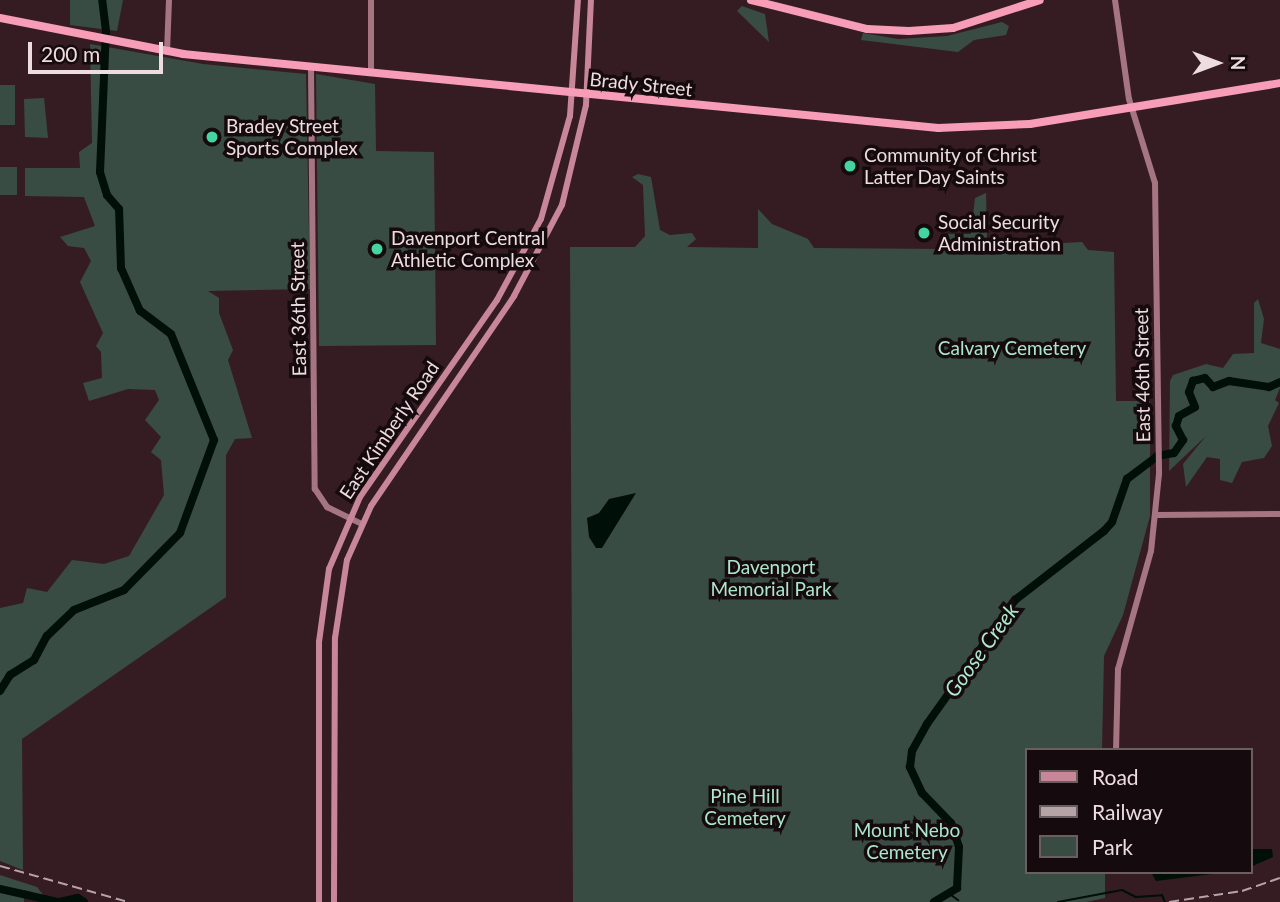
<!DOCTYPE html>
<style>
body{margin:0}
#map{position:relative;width:1280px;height:902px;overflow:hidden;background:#351c23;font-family:Lato,sans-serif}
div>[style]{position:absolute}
.green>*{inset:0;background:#394c43;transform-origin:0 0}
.water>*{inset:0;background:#000f07}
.stream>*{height:2px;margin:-1px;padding:0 1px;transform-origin:1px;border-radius:1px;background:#000f07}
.river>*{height:8px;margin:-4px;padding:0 4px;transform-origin:4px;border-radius:4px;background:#000f07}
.secondary>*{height:6px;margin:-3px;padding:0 3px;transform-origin:3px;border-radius:3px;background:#a57582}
.primary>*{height:6px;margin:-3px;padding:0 3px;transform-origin:3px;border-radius:3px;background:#c88699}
.highway>*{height:8px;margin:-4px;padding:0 4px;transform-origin:4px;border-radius:4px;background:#f79db7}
.rail>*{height:2px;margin-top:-1px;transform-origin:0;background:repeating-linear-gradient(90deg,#b6a3a8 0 10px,transparent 0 15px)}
.dots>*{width:19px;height:19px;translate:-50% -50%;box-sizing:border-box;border:4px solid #150a0d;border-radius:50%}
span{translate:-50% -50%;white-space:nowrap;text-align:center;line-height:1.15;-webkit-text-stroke:7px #150a0d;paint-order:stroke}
.street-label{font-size:19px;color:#eddce0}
.poi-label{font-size:19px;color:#eddce0}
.left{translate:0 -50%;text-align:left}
.park-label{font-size:19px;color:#aae7cb}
.water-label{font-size:21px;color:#afebcf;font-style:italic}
.legend{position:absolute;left:1025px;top:748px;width:228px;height:126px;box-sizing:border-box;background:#150a0d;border:2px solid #6b5e61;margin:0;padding:9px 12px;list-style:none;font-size:21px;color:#eddce0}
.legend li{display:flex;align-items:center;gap:14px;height:35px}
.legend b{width:35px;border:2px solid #6b5e61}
.north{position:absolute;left:1182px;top:28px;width:70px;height:70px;-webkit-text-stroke:5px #150a0d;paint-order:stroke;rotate:90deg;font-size:19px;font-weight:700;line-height:28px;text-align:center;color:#eddce0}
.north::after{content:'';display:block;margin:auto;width:24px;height:32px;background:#eddce0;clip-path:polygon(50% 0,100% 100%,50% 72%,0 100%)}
.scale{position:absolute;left:28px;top:42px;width:135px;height:32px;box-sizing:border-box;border:4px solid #eddce0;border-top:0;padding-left:9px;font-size:21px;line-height:24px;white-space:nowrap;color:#eddce0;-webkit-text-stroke:5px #150a0d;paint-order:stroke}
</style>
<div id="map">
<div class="green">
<div style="clip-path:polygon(70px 0,123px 0,117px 31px,70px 25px)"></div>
<div style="clip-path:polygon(742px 6px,765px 14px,769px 42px,737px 11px)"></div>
<div style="clip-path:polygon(1002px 22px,1009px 26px,1006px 35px,974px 40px,958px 52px,861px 40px,863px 33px,898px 39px,947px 36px)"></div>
<div style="clip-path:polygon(90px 44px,203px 64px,306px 74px,310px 289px,208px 291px,219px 298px,219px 313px,233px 350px,228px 360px,252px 438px,235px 439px,226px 455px,226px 597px,22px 739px,23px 870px,0 861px,0 608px,23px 603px,27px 588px,47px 592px,72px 560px,104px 564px,129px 556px,164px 495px,161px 460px,151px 452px,161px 437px,145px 420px,159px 400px,155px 390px,128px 389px,89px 401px,83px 383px,102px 378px,101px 352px,96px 346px,103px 333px,80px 282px,91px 261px,84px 248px,68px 246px,60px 237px,95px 226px,84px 197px,25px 196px,25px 168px,80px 168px,79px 152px,92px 143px)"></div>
<div style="clip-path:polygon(316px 74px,375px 84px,376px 151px,434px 152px,436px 345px,319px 346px)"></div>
<div style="left:0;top:85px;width:15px;height:40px"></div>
<div style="clip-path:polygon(44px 98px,48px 138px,25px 137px,24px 99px)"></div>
<div style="left:0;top:167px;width:17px;height:28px"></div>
<div style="clip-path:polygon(638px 174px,651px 177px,660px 230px,670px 235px,692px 233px,696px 239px,687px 247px,758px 248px,758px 209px,772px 224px,808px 239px,814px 248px,943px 249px,947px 234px,971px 234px,975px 198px,986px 193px,987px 241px,992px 247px,1022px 250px,1027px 245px,1082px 242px,1088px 250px,1114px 252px,1116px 401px,1150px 401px,1150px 516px,1123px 615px,1104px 656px,1102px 750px,1026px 750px,1026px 872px,1105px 872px,1105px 898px,1086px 902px,573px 902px,570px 247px,635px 247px,645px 236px,643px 185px,632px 177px)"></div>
<div style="clip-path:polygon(1258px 299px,1264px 319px,1261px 343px,1280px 349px,1280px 388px,1275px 400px,1279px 403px,1268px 426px,1272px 446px,1264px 458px,1242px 462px,1232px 483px,1220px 480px,1220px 459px,1207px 457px,1186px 487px,1183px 464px,1206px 436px,1169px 471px,1170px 381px,1173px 375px,1206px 364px,1223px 368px,1233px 354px,1254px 353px,1254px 303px)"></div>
<div style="clip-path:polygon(0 875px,37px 887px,44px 896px,24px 890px,24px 902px,0 902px)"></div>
</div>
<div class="water">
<div style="clip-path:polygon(636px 493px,602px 548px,596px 548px,589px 537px,587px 518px,599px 513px,609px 499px)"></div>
<div style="clip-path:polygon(1250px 849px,1272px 849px,1273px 857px,1250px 867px)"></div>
<div style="clip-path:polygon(1151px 872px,1228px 872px,1156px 881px)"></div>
</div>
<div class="stream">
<div style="left:951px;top:895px;width:9px;rotate:36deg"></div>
<div style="left:1058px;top:902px;width:65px;rotate:-10.6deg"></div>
<div style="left:1122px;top:890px;width:16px;rotate:27deg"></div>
<div style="left:1136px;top:897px;width:26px;rotate:-4deg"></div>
<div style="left:1162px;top:895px;width:8px;rotate:67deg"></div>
</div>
<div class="river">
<div style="left:0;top:691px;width:19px;rotate:-58deg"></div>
<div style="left:10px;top:675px;width:28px;rotate:-32deg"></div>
<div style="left:34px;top:660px;width:27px;rotate:-62deg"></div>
<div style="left:47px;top:636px;width:37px;rotate:-44deg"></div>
<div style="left:74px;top:610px;width:54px;rotate:-21.8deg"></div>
<div style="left:124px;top:590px;width:80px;rotate:-45.5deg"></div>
<div style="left:180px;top:533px;width:99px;rotate:-69.9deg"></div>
<div style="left:214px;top:440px;width:114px;rotate:-112.1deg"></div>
<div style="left:171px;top:334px;width:39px;rotate:-143deg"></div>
<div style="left:140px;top:311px;width:47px;rotate:-113.8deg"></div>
<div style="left:121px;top:268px;width:59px;rotate:-91.9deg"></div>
<div style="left:119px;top:209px;width:18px;rotate:-131deg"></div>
<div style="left:107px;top:195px;width:24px;rotate:-107deg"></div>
<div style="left:100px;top:172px;width:141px;rotate:-87.6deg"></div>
<div style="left:106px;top:31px;width:31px;rotate:-97deg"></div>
<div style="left:0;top:889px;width:59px;rotate:12.6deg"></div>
<div style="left:60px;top:902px;width:18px;rotate:-13deg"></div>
<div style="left:78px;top:898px;width:7px;rotate:34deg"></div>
<div style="left:934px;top:902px;width:27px;rotate:-31deg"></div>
<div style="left:957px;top:888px;width:41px;rotate:-87.2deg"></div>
<div style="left:959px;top:847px;width:25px;rotate:-108deg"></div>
<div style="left:951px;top:823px;width:42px;rotate:-134deg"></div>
<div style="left:922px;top:793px;width:29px;rotate:-115deg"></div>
<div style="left:910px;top:767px;width:16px;rotate:-83deg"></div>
<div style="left:912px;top:751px;width:31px;rotate:-61deg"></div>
<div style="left:927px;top:724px;width:152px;rotate:-54.6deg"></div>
<div style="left:1015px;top:600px;width:113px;rotate:-37.8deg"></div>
<div style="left:1104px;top:531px;width:12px;rotate:-48deg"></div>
<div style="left:1112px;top:522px;width:46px;rotate:-70.8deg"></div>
<div style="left:1127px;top:479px;width:38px;rotate:-37deg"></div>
<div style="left:1157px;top:456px;width:17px;rotate:-10deg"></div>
<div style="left:1174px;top:453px;width:16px;rotate:-55deg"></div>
<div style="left:1183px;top:440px;width:16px;rotate:-117deg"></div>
<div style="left:1176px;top:426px;width:10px;rotate:-73deg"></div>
<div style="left:1179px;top:416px;width:18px;rotate:-29deg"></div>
<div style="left:1195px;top:407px;width:16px;rotate:-112deg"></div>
<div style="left:1189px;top:392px;width:12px;rotate:-70deg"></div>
<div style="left:1193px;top:381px;width:12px;rotate:-14deg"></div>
<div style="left:1205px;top:378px;width:12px;rotate:48deg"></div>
<div style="left:1213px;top:387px;width:17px;rotate:-21deg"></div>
<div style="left:1229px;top:381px;width:40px;rotate:8.5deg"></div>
<div style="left:1269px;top:387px;width:12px;rotate:-24deg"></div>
</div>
<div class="secondary">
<div style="left:371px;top:0;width:73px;rotate:90deg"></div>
<div style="left:1115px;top:0;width:100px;rotate:82deg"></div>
<div style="left:1129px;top:99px;width:88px;rotate:72.8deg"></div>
<div style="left:1155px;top:183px;width:291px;rotate:89.2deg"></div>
<div style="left:1159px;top:474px;width:77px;rotate:95.9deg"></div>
<div style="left:1151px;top:551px;width:123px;rotate:105.6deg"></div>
<div style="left:1118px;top:669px;width:81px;rotate:91.4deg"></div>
<div style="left:167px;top:52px;width:52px;rotate:-87.8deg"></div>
<div style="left:311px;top:67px;width:422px;rotate:89.5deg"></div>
<div style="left:315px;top:489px;width:22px;rotate:56deg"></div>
<div style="left:327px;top:507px;width:39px;rotate:26deg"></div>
<div style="left:1157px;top:515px;width:123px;rotate:-0.5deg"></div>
</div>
<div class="primary">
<div style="left:319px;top:902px;width:260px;rotate:-90deg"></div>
<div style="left:319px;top:642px;width:74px;rotate:-82.2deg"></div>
<div style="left:329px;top:569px;width:78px;rotate:-66.7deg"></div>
<div style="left:360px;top:497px;width:240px;rotate:-55.2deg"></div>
<div style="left:497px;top:300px;width:92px;rotate:-61.5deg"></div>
<div style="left:541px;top:219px;width:107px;rotate:-74.3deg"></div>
<div style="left:570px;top:116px;width:116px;rotate:-86.1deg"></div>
<div style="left:334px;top:902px;width:264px;rotate:-89.8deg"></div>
<div style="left:335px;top:638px;width:79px;rotate:-81.3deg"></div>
<div style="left:347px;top:560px;width:59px;rotate:-66deg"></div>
<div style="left:371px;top:506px;width:254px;rotate:-55.7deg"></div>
<div style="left:514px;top:296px;width:103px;rotate:-62.2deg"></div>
<div style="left:562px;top:205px;width:103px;rotate:-76.5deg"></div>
<div style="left:586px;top:105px;width:105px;rotate:-87.3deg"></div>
</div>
<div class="highway">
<div style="left:751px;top:0;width:120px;rotate:14deg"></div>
<div style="left:867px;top:29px;width:42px;rotate:2.7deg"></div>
<div style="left:909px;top:31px;width:44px;rotate:-3.9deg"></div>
<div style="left:953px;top:28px;width:91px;rotate:-17.8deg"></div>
<div style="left:0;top:18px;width:187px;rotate:11.1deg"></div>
<div style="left:183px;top:54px;width:759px;rotate:5.6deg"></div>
<div style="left:938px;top:128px;width:92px;rotate:-2.5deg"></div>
<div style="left:1030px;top:124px;width:253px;rotate:-9.3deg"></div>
</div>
<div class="rail">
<div style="left:0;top:866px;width:133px;rotate:15.7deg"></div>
<div style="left:1169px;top:902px;width:74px;rotate:-8.6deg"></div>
<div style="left:1242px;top:891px;width:40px;rotate:-18.9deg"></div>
</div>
<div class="dots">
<div style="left:212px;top:137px;background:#43d4a0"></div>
<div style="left:850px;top:166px;background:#43d4a0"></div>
<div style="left:924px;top:233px;background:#43d4a0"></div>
<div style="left:377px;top:249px;background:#43d4a0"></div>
</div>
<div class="street-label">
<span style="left:641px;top:84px;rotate:6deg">Brady Street</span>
<span style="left:298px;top:309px;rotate:-91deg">East 36th Street</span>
<span style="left:1142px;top:375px;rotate:-91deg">East 46th Street</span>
<span style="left:389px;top:430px;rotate:-56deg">East Kimberly Road</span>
</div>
<div class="poi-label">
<span class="left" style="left:226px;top:137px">Bradey Street<br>Sports Complex</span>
<span class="left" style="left:864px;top:166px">Community of Christ<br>Latter Day Saints</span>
<span class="left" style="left:938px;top:233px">Social Security<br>Administration</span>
<span class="left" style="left:391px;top:249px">Davenport Central<br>Athletic Complex</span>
</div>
<div class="park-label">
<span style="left:1012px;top:348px">Calvary Cemetery</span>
<span style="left:771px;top:578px">Davenport<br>Memorial Park</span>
<span style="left:745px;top:807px">Pine Hill<br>Cemetery</span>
<span style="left:907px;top:841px">Mount Nebo<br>Cemetery</span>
</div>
<div class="water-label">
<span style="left:981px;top:650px;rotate:-54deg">Goose Creek</span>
</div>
<ul class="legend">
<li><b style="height:9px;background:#c88699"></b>Road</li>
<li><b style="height:9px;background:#b6a3a8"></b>Railway</li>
<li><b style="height:19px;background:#394c43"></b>Park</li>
</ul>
<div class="north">N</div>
<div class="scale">200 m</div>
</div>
